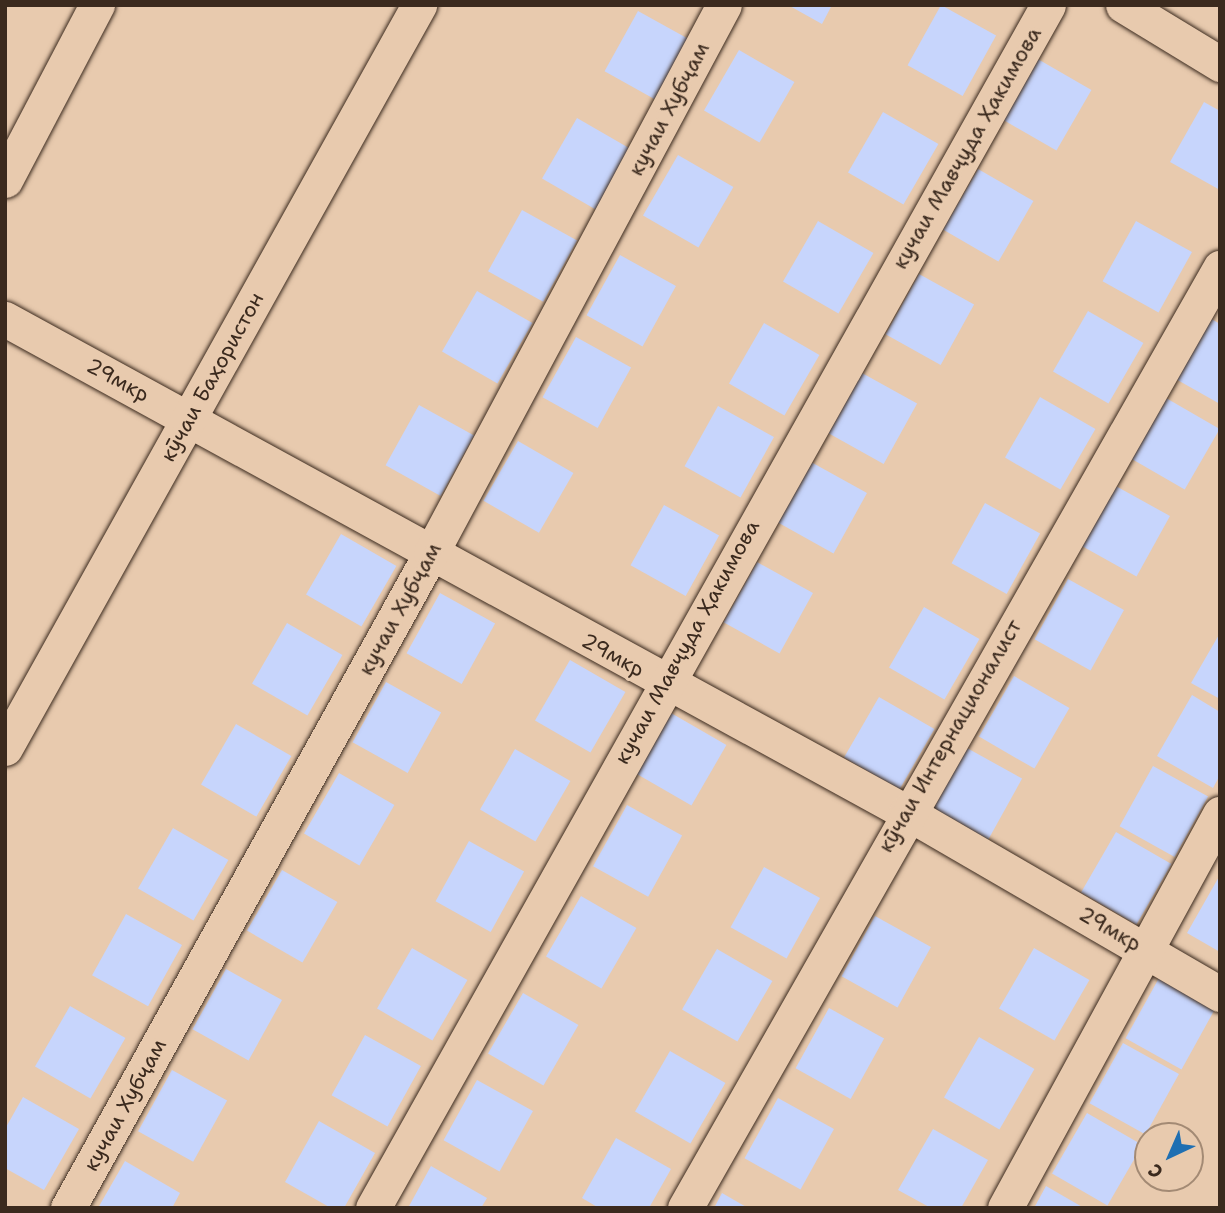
<!DOCTYPE html>
<meta charset="utf-8">
<style>
body{margin:0}
#map{position:relative;width:1225px;height:1213px;overflow:hidden;background:#e8caae;font-family:"Shantell Sans",sans-serif}
div>[style]{position:absolute}
.building>*{inset:0;background:#c7d5fc;transform-origin:0 0}
.roads{filter:drop-shadow(0 0 2px #3b2a1e) drop-shadow(0 0 2px #3b2a1e)}
.minor>*{height:35px;margin:-17.5px;padding:0 17.5px;transform-origin:17.5px;border-radius:17.5px;background:#e8caae}
span{translate:-50% -50%;white-space:nowrap;text-align:center;line-height:1.15;-webkit-text-stroke:6px #e8caae;paint-order:stroke}
.street-label{font-size:21px;color:#3b2a1e}
.frame{position:absolute;inset:0;border:7px solid #3b2a1e;pointer-events:none}
.north{position:absolute;left:1134px;top:1122px;width:70px;height:70px;box-sizing:border-box;background:#e8caae;border:2px solid #a38a74;border-radius:50%;rotate:224deg;font-size:19px;font-weight:700;line-height:28px;text-align:center;color:#3b2a1e}
.north::after{content:'';display:block;margin:auto;width:24px;height:32px;background:#1f6fb2;clip-path:polygon(50% 0,100% 100%,50% 72%,0 100%)}
</style>
<div id="map">
<div class="building">
<div style="clip-path:polygon(788px 5px,832px 5px,822px 24px)"></div>
<div style="left:941px;top:5px;width:63px;height:69px;rotate:29deg"></div>
<div style="left:638px;top:11px;width:63px;height:69px;rotate:29deg"></div>
<div style="left:739px;top:50px;width:64px;height:70px;rotate:30deg"></div>
<div style="left:1036px;top:58px;width:64px;height:70px;rotate:30deg"></div>
<div style="clip-path:polygon(1204px 102px,1220px 111px,1220px 190px,1170px 162px)"></div>
<div style="left:883px;top:112px;width:64px;height:70px;rotate:30deg"></div>
<div style="left:577px;top:118px;width:64px;height:70px;rotate:30deg"></div>
<div style="left:678px;top:155px;width:64px;height:70px;rotate:30deg"></div>
<div style="left:978px;top:169px;width:64px;height:70px;rotate:30deg"></div>
<div style="left:522px;top:210px;width:63px;height:70px;rotate:29deg"></div>
<div style="left:818px;top:221px;width:64px;height:70px;rotate:30deg"></div>
<div style="left:1136px;top:221px;width:64px;height:69px;rotate:29deg"></div>
<div style="left:620px;top:255px;width:64px;height:69px;rotate:29deg"></div>
<div style="left:919px;top:274px;width:63px;height:69px;rotate:29deg"></div>
<div style="left:477px;top:291px;width:64px;height:70px;rotate:30deg"></div>
<div style="left:1088px;top:311px;width:64px;height:70px;rotate:30deg"></div>
<div style="clip-path:polygon(1208px 317px,1220px 324px,1220px 404px,1174px 378px)"></div>
<div style="left:764px;top:323px;width:64px;height:70px;rotate:30deg"></div>
<div style="left:576px;top:337px;width:63px;height:69px;rotate:29deg"></div>
<div style="left:862px;top:373px;width:63px;height:69px;rotate:29deg"></div>
<div style="left:1040px;top:397px;width:64px;height:70px;rotate:30deg"></div>
<div style="left:1166px;top:398px;width:62px;height:70px;rotate:30deg"></div>
<div style="left:419px;top:405px;width:63px;height:69px;rotate:29deg"></div>
<div style="left:718px;top:406px;width:64px;height:69px;rotate:29deg"></div>
<div style="left:518px;top:441px;width:64px;height:69px;rotate:30deg"></div>
<div style="left:811px;top:462px;width:64px;height:69px;rotate:29deg"></div>
<div style="left:1114px;top:485px;width:64px;height:69px;rotate:29deg"></div>
<div style="left:985px;top:503px;width:63px;height:69px;rotate:29deg"></div>
<div style="left:664px;top:505px;width:63px;height:69px;rotate:29deg"></div>
<div style="left:341px;top:534px;width:64px;height:70px;rotate:30deg"></div>
<div style="left:757px;top:562px;width:64px;height:69px;rotate:29deg"></div>
<div style="left:1068px;top:579px;width:64px;height:69px;rotate:29deg"></div>
<div style="left:440px;top:593px;width:63px;height:69px;rotate:29deg"></div>
<div style="left:924px;top:607px;width:64px;height:70px;rotate:30deg"></div>
<div style="left:287px;top:623px;width:64px;height:70px;rotate:30deg"></div>
<div style="clip-path:polygon(1220px 633px,1220px 699px,1191px 683px)"></div>
<div style="left:570px;top:660px;width:64px;height:70px;rotate:30deg"></div>
<div style="left:1014px;top:676px;width:64px;height:70px;rotate:30deg"></div>
<div style="left:386px;top:682px;width:63px;height:69px;rotate:29deg"></div>
<div style="clip-path:polygon(1192px 695px,1220px 712px,1220px 775px,1213px 788px,1157px 756px)"></div>
<div style="left:879px;top:697px;width:64px;height:70px;rotate:30deg"></div>
<div style="left:671px;top:713px;width:64px;height:70px;rotate:30deg"></div>
<div style="left:236px;top:724px;width:64px;height:70px;rotate:30deg"></div>
<div style="left:967px;top:748px;width:63px;height:70px;rotate:29deg"></div>
<div style="left:515px;top:749px;width:64px;height:70px;rotate:30deg"></div>
<div style="left:1153px;top:766px;width:63px;height:69px;rotate:29deg"></div>
<div style="left:339px;top:773px;width:64px;height:70px;rotate:30deg"></div>
<div style="left:627px;top:805px;width:63px;height:70px;rotate:29deg"></div>
<div style="left:173px;top:828px;width:64px;height:70px;rotate:30deg"></div>
<div style="left:1116px;top:832px;width:64px;height:70px;rotate:30deg"></div>
<div style="left:469px;top:841px;width:63px;height:69px;rotate:29deg"></div>
<div style="left:764px;top:867px;width:64px;height:69px;rotate:29deg"></div>
<div style="left:282px;top:870px;width:64px;height:70px;rotate:30deg"></div>
<div style="clip-path:polygon(1220px 875px,1220px 952px,1187px 933px)"></div>
<div style="left:581px;top:896px;width:64px;height:70px;rotate:30deg"></div>
<div style="left:126px;top:914px;width:64px;height:70px;rotate:29deg"></div>
<div style="left:875px;top:916px;width:64px;height:69px;rotate:29deg"></div>
<div style="left:412px;top:948px;width:64px;height:70px;rotate:30deg"></div>
<div style="left:1034px;top:948px;width:64px;height:70px;rotate:30deg"></div>
<div style="left:717px;top:949px;width:64px;height:70px;rotate:30deg"></div>
<div style="left:226px;top:969px;width:64px;height:69px;rotate:29deg"></div>
<div style="left:1159px;top:978px;width:64px;height:69px;rotate:29deg"></div>
<div style="left:523px;top:993px;width:64px;height:70px;rotate:30deg"></div>
<div style="left:70px;top:1006px;width:64px;height:70px;rotate:30deg"></div>
<div style="left:829px;top:1008px;width:63px;height:69px;rotate:29deg"></div>
<div style="left:365px;top:1035px;width:64px;height:69px;rotate:29deg"></div>
<div style="left:979px;top:1037px;width:64px;height:70px;rotate:30deg"></div>
<div style="left:1123px;top:1043px;width:64px;height:69px;rotate:29deg"></div>
<div style="left:670px;top:1051px;width:64px;height:70px;rotate:30deg"></div>
<div style="left:172px;top:1070px;width:63px;height:70px;rotate:29deg"></div>
<div style="left:477px;top:1080px;width:64px;height:69px;rotate:29deg"></div>
<div style="clip-path:polygon(23px 1097px,79px 1129px,44px 1190px,5px 1168px,5px 1129px)"></div>
<div style="left:778px;top:1098px;width:64px;height:69px;rotate:29deg"></div>
<div style="left:1087px;top:1113px;width:64px;height:70px;rotate:30deg"></div>
<div style="clip-path:polygon(319px 1121px,375px 1153px,344px 1208px,331px 1208px,285px 1182px)"></div>
<div style="clip-path:polygon(933px 1129px,988px 1160px,961px 1208px,931px 1208px,898px 1190px)"></div>
<div style="clip-path:polygon(616px 1138px,671px 1169px,649px 1208px,599px 1208px,582px 1198px)"></div>
<div style="clip-path:polygon(125px 1161px,180px 1193px,172px 1208px,98px 1208px)"></div>
<div style="clip-path:polygon(431px 1166px,487px 1198px,481px 1208px,408px 1208px)"></div>
<div style="clip-path:polygon(1046px 1186px,1084px 1208px,1034px 1208px)"></div>
<div style="clip-path:polygon(722px 1193px,748px 1208px,714px 1208px)"></div>
</div>
<div class="roads">
<div class="minor">
<div style="left:1123px;top:5px;width:114px;rotate:31.3deg"></div>
<div style="left:5px;top:180px;width:198px;rotate:-62.3deg"></div>
<div style="left:5px;top:319px;width:1027px;rotate:28.69deg"></div>
<div style="left:906px;top:812px;width:363px;rotate:30.1deg"></div>
<div style="left:5px;top:748px;width:851px;rotate:-60.87deg"></div>
<div style="left:68px;top:1208px;width:749px;rotate:-61deg"></div>
<div style="left:431px;top:553px;width:621px;rotate:-61.87deg"></div>
<div style="left:373px;top:1208px;width:1379px;rotate:-60.7deg"></div>
<div style="left:685px;top:1208px;width:1082px;rotate:-60.35deg"></div>
<div style="left:1005px;top:1208px;width:449px;rotate:-61.4deg"></div>
</div>
</div>
<div class="street-label">
<span style="left:669px;top:109px;rotate:-62deg">кучаи Хубҷам</span>
<span style="left:967px;top:148px;rotate:-60deg">кучаи Мавҷуда Ҳакимова</span>
<span style="left:212px;top:377px;rotate:-61deg">кӯчаи Баҳористон</span>
<span style="left:118px;top:380px;rotate:29deg">29мкр</span>
<span style="left:400px;top:609px;rotate:-61deg">кучаи Хубҷам</span>
<span style="left:687px;top:642px;rotate:-61deg">кучаи Мавҷуда Ҳакимова</span>
<span style="left:613px;top:655px;rotate:29deg">29мкр</span>
<span style="left:950px;top:736px;rotate:-60deg">кӯчаи Интернационалист</span>
<span style="left:1110px;top:929px;rotate:30deg">29мкр</span>
<span style="left:125px;top:1105px;rotate:-61deg">кучаи Хубҷам</span>
</div>
<div class="frame"></div>
<div class="north">С</div>
</div>
